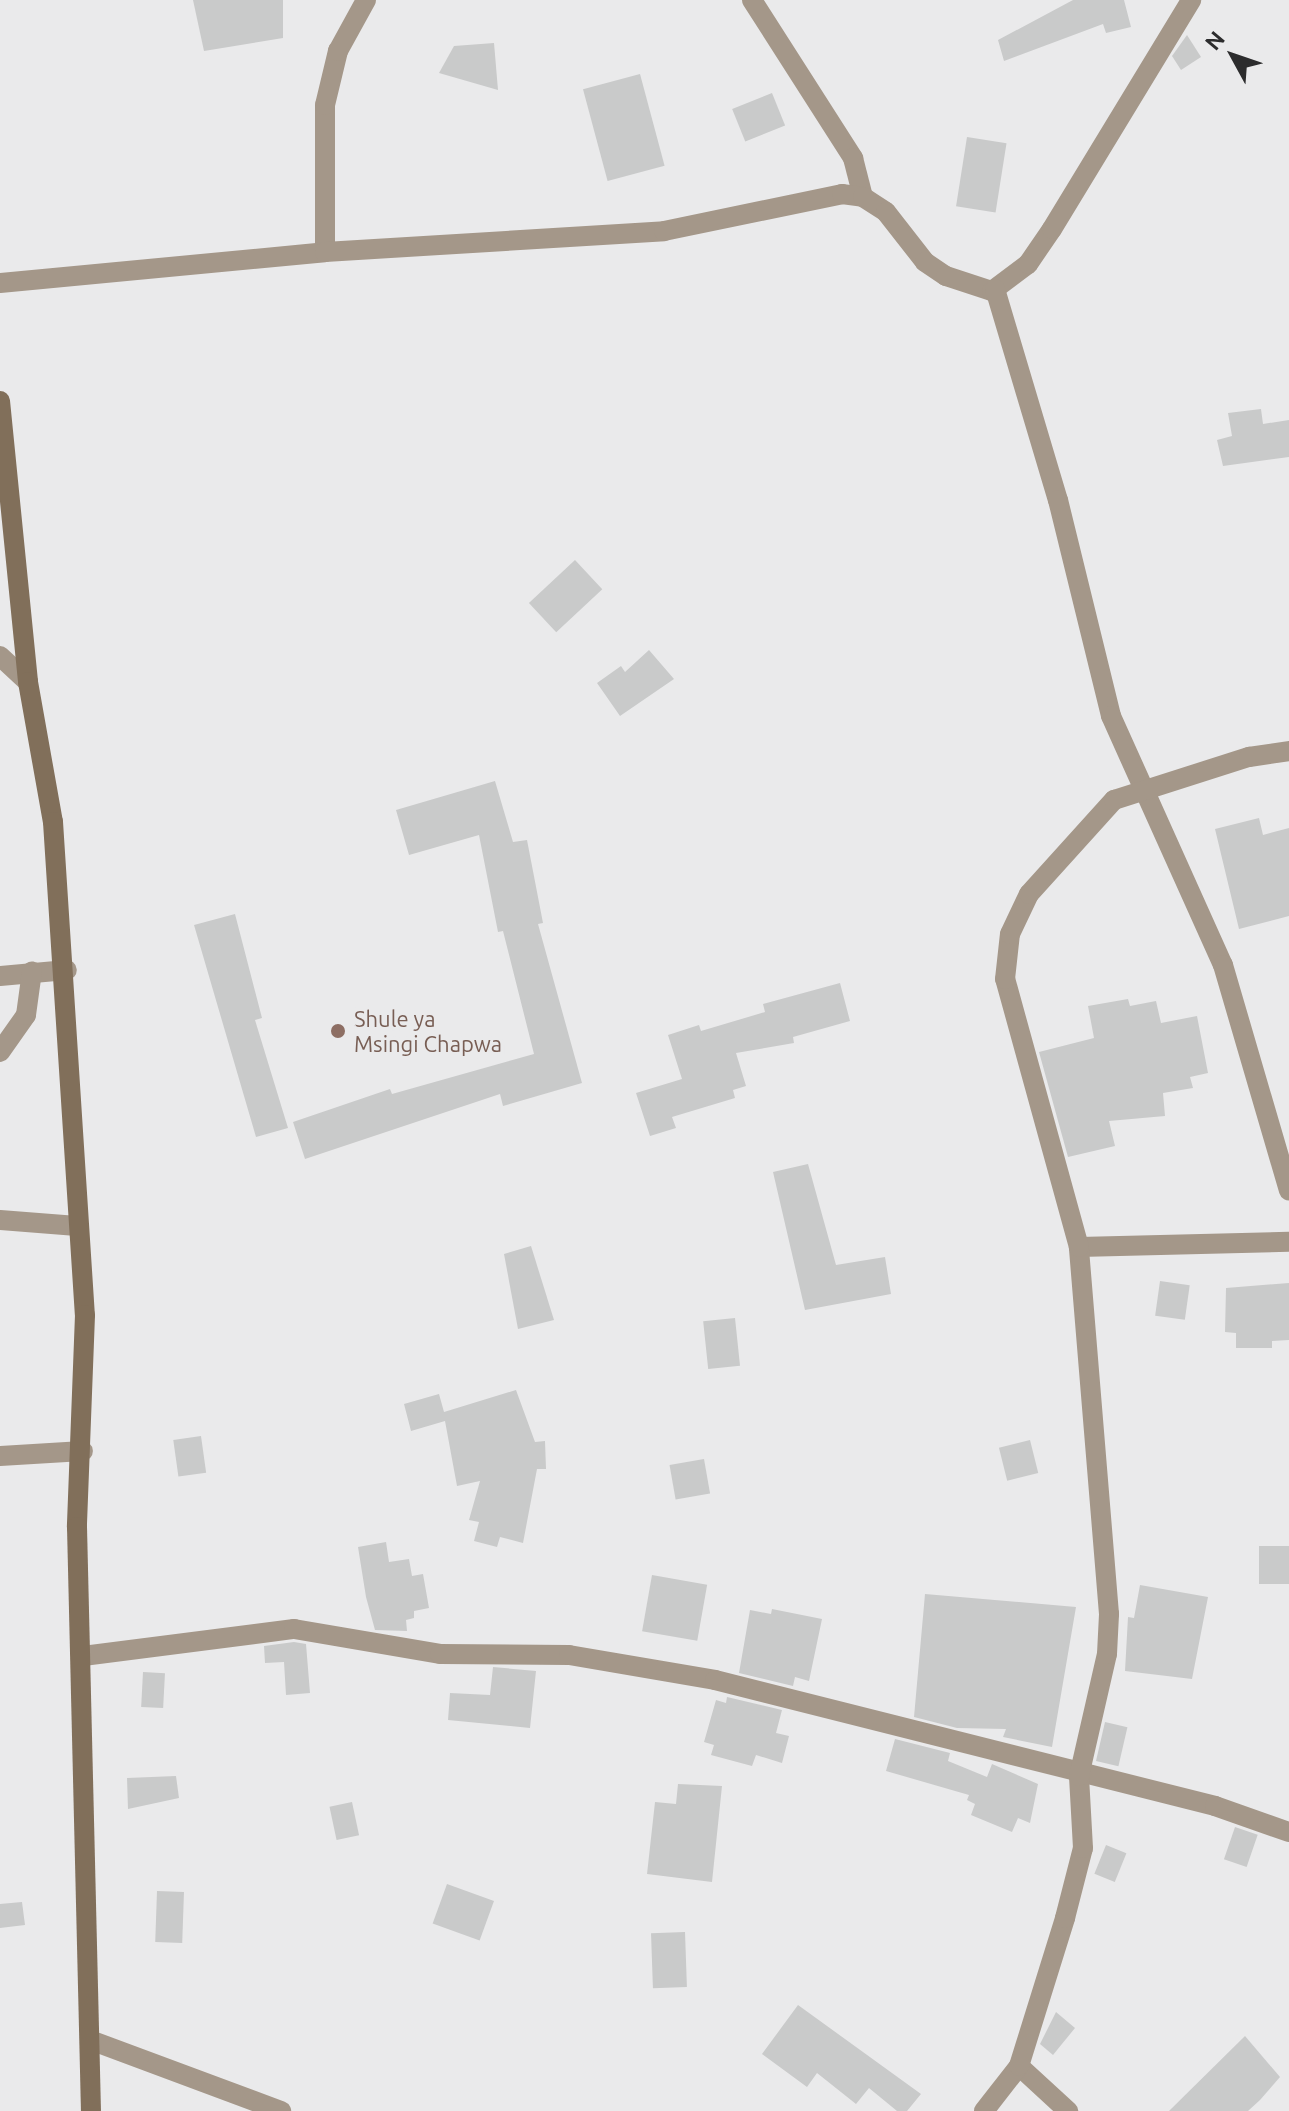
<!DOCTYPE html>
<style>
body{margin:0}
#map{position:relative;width:1289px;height:2111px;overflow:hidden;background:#eaeaeb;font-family:Ubuntu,sans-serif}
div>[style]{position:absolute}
.building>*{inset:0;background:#c9caca;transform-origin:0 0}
.street>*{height:20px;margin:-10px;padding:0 10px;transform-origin:10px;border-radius:10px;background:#a49789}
.secondary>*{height:20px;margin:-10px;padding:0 10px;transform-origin:10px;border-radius:10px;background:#816f5a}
.dots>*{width:22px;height:22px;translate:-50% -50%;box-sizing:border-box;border:4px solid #eaeaeb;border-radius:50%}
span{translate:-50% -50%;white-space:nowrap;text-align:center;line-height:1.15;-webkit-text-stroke:8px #eaeaeb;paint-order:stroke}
.education-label{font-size:22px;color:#785e54}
.left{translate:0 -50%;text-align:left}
.north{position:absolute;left:1193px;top:16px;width:80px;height:80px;-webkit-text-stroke:6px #eaeaeb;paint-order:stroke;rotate:310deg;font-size:22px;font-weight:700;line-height:32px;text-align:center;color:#2c2c2d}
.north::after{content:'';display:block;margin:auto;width:28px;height:36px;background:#2c2c2d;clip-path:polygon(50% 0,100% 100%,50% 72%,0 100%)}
</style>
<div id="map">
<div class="building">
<div style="clip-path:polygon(193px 0,283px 0,283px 38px,204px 51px)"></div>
<div style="clip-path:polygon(1073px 0,1124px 0,1131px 27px,1106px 33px,1103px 24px,1004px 61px,998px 40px)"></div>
<div style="clip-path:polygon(1187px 35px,1201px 57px,1181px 70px,1172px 56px)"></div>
<div style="clip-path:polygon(494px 43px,498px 90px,439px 73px,454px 46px)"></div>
<div style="left:640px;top:74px;width:95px;height:59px;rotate:75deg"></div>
<div style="left:772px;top:93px;width:35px;height:43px;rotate:68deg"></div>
<div style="left:967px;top:137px;width:40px;height:70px;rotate:9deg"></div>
<div style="clip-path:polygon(1261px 409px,1263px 424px,1289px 420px,1289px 457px,1223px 466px,1217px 440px,1232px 436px,1228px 413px)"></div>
<div style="left:575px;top:560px;width:40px;height:63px;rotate:47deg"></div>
<div style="clip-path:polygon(649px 650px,674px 679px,620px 716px,597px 683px,621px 666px,625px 672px)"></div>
<div style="clip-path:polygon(495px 781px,513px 842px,527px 840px,543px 923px,538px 924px,582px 1083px,503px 1106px,500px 1094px,305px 1159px,293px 1122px,390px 1089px,392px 1094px,534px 1054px,503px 931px,498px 932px,479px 835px,409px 855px,396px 810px)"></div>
<div style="clip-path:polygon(1259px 818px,1263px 835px,1289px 828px,1289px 916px,1239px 929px,1215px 829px)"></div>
<div style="clip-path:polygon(235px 914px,262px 1018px,255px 1020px,288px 1128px,256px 1137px,194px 925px)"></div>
<div style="clip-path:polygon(840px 983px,850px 1021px,793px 1037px,794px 1043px,736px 1053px,746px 1086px,733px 1090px,735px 1098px,672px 1117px,676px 1128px,650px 1136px,636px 1093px,682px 1079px,668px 1035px,699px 1025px,701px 1031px,765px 1012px,763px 1004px)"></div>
<div style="clip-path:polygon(1128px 999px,1130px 1006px,1156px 1001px,1161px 1023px,1197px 1016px,1208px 1073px,1190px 1077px,1193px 1088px,1163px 1093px,1165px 1116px,1109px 1121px,1115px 1146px,1068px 1157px,1039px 1052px,1094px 1038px,1088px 1006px)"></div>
<div style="clip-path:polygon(808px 1164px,836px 1265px,885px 1257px,891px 1294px,805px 1310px,773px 1172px)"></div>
<div style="clip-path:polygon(531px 1246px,554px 1320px,518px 1329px,504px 1254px)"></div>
<div style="left:1160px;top:1281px;width:30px;height:35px;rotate:8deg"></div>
<div style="clip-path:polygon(1289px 1283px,1289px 1340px,1272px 1341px,1272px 1348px,1236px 1348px,1236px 1333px,1225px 1332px,1226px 1288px)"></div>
<div style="left:735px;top:1318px;width:48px;height:32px;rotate:84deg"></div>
<div style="clip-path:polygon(516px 1390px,535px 1442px,545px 1441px,546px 1469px,537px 1469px,523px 1543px,500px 1537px,497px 1547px,474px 1541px,479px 1522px,469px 1520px,480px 1481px,457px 1486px,445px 1421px,411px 1431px,404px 1404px,439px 1394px,444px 1412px)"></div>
<div style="left:201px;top:1436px;width:37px;height:28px;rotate:82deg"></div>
<div style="left:1030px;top:1440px;width:34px;height:32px;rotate:76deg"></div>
<div style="left:704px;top:1459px;width:35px;height:35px;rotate:80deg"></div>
<div style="clip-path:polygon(386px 1542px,389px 1562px,409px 1559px,412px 1576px,423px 1574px,429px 1608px,414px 1611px,414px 1618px,406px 1620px,407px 1631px,375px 1630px,366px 1597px,358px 1547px)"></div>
<div style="left:1259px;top:1546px;width:30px;height:38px"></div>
<div style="left:652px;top:1575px;width:56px;height:57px;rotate:10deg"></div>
<div style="clip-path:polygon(1140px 1585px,1208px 1597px,1192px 1679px,1125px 1671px,1128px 1617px,1134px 1618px)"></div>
<div style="clip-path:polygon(925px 1594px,1076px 1607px,1052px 1747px,1003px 1737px,1006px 1729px,957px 1728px,914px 1717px)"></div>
<div style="clip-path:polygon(772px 1609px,822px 1619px,809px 1681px,795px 1677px,793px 1686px,739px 1673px,750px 1610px,771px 1614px)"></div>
<div style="clip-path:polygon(294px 1642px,306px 1644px,310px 1693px,286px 1695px,284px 1662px,265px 1663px,264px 1646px)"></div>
<div style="clip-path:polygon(493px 1667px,536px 1671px,530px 1728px,448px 1720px,450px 1693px,490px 1695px)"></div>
<div style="left:143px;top:1672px;width:22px;height:35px;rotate:3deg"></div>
<div style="clip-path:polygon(727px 1697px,782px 1710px,776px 1733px,789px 1736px,782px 1763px,756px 1755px,752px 1766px,711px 1755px,714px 1745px,704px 1742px,716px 1700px,726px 1703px)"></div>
<div style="left:1105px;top:1722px;width:23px;height:40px;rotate:13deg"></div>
<div style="clip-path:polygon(895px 1739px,950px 1753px,948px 1761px,987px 1777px,992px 1764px,1038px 1784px,1030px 1823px,1018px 1818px,1012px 1832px,971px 1815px,975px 1804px,967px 1800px,969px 1795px,886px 1771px)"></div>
<div style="clip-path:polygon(176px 1776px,179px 1798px,128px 1809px,127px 1778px)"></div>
<div style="clip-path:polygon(678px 1784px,722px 1786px,712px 1882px,647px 1874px,655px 1802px,676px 1804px)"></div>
<div style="left:352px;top:1802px;width:34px;height:23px;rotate:78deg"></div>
<div style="left:1235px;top:1827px;width:24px;height:34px;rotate:19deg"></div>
<div style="left:1106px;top:1845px;width:22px;height:31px;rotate:22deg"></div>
<div style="left:447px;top:1884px;width:50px;height:42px;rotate:20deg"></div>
<div style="left:157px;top:1891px;width:27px;height:51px;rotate:2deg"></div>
<div style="clip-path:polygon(22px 1902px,25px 1925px,0 1928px,0 1904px)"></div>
<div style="left:685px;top:1932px;width:55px;height:34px;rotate:88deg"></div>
<div style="clip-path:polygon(798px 2005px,921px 2094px,907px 2111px,897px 2111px,869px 2088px,856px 2104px,817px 2073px,807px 2087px,762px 2054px)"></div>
<div style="clip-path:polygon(1056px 2012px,1075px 2028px,1053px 2055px,1040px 2044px)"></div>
<div style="clip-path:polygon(1245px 2036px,1280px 2077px,1260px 2100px,1248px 2111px,1169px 2111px)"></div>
</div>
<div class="street">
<div style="left:752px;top:0;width:188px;rotate:57.4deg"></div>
<div style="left:853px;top:158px;width:40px;rotate:75.6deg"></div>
<div style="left:325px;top:252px;width:147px;rotate:-90deg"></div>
<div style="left:325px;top:105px;width:56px;rotate:-76.5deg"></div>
<div style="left:338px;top:51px;width:58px;rotate:-61.2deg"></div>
<div style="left:0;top:283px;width:326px;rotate:-5.4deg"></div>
<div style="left:325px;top:252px;width:340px;rotate:-3.5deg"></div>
<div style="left:664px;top:231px;width:182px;rotate:-11.7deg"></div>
<div style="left:842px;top:194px;width:21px;rotate:8deg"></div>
<div style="left:863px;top:197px;width:27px;rotate:33deg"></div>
<div style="left:886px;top:212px;width:63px;rotate:52deg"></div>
<div style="left:925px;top:262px;width:25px;rotate:34deg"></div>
<div style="left:946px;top:276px;width:48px;rotate:18.1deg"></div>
<div style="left:992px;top:291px;width:45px;rotate:-36.9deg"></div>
<div style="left:1028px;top:264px;width:42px;rotate:-55.6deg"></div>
<div style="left:1052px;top:229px;width:268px;rotate:-58.7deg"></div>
<div style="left:995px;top:289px;width:220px;rotate:73.4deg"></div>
<div style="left:1058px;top:500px;width:222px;rotate:76.2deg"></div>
<div style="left:1111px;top:716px;width:273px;rotate:65.8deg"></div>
<div style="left:1223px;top:965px;width:235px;rotate:73.7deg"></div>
<div style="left:0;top:656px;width:38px;rotate:43deg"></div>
<div style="left:0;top:976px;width:67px;rotate:-5.1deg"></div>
<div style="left:0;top:1052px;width:45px;rotate:-54.9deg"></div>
<div style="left:26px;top:1015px;width:44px;rotate:-82.2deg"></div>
<div style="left:0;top:1220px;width:77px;rotate:4.5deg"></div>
<div style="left:1079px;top:1247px;width:210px;rotate:-1.4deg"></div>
<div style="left:0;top:1456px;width:83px;rotate:-3.4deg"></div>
<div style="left:83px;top:1656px;width:213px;rotate:-7.3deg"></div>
<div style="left:294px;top:1629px;width:148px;rotate:9.7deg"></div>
<div style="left:440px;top:1654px;width:129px;rotate:0.4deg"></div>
<div style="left:569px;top:1655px;width:148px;rotate:9.7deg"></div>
<div style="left:715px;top:1680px;width:516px;rotate:14.14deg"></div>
<div style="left:1215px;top:1806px;width:78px;rotate:19.4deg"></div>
<div style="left:90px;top:2040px;width:204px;rotate:20.4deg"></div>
<div style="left:1019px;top:2066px;width:67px;rotate:42.6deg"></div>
<div style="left:984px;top:2111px;width:57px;rotate:-52.1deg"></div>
<div style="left:1019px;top:2066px;width:155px;rotate:-72.7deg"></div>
<div style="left:1065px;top:1918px;width:72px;rotate:-75.6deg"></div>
<div style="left:1083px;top:1848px;width:72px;rotate:-93.2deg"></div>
<div style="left:1079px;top:1776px;width:125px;rotate:-77.1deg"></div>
<div style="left:1107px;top:1654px;width:40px;rotate:-87.1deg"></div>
<div style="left:1109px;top:1614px;width:368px;rotate:-94.7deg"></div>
<div style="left:1079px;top:1247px;width:278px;rotate:-105.4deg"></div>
<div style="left:1005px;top:979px;width:45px;rotate:-83.7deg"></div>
<div style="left:1010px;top:934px;width:44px;rotate:-64.6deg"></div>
<div style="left:1029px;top:894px;width:127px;rotate:-47.9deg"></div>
<div style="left:1114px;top:800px;width:142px;rotate:-17.7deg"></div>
<div style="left:1249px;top:757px;width:40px;rotate:-8.5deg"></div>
</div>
<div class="secondary">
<div style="left:0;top:401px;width:282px;rotate:84.3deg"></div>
<div style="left:28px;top:682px;width:142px;rotate:79.9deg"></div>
<div style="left:53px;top:822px;width:494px;rotate:86.3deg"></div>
<div style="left:85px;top:1315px;width:212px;rotate:92.2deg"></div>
<div style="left:77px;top:1527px;width:584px;rotate:88.63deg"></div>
</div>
<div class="dots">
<div style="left:338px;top:1031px;background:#8d6e63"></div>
</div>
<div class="education-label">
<span class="left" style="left:354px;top:1031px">Shule ya<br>Msingi Chapwa</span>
</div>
<div class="north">N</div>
</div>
